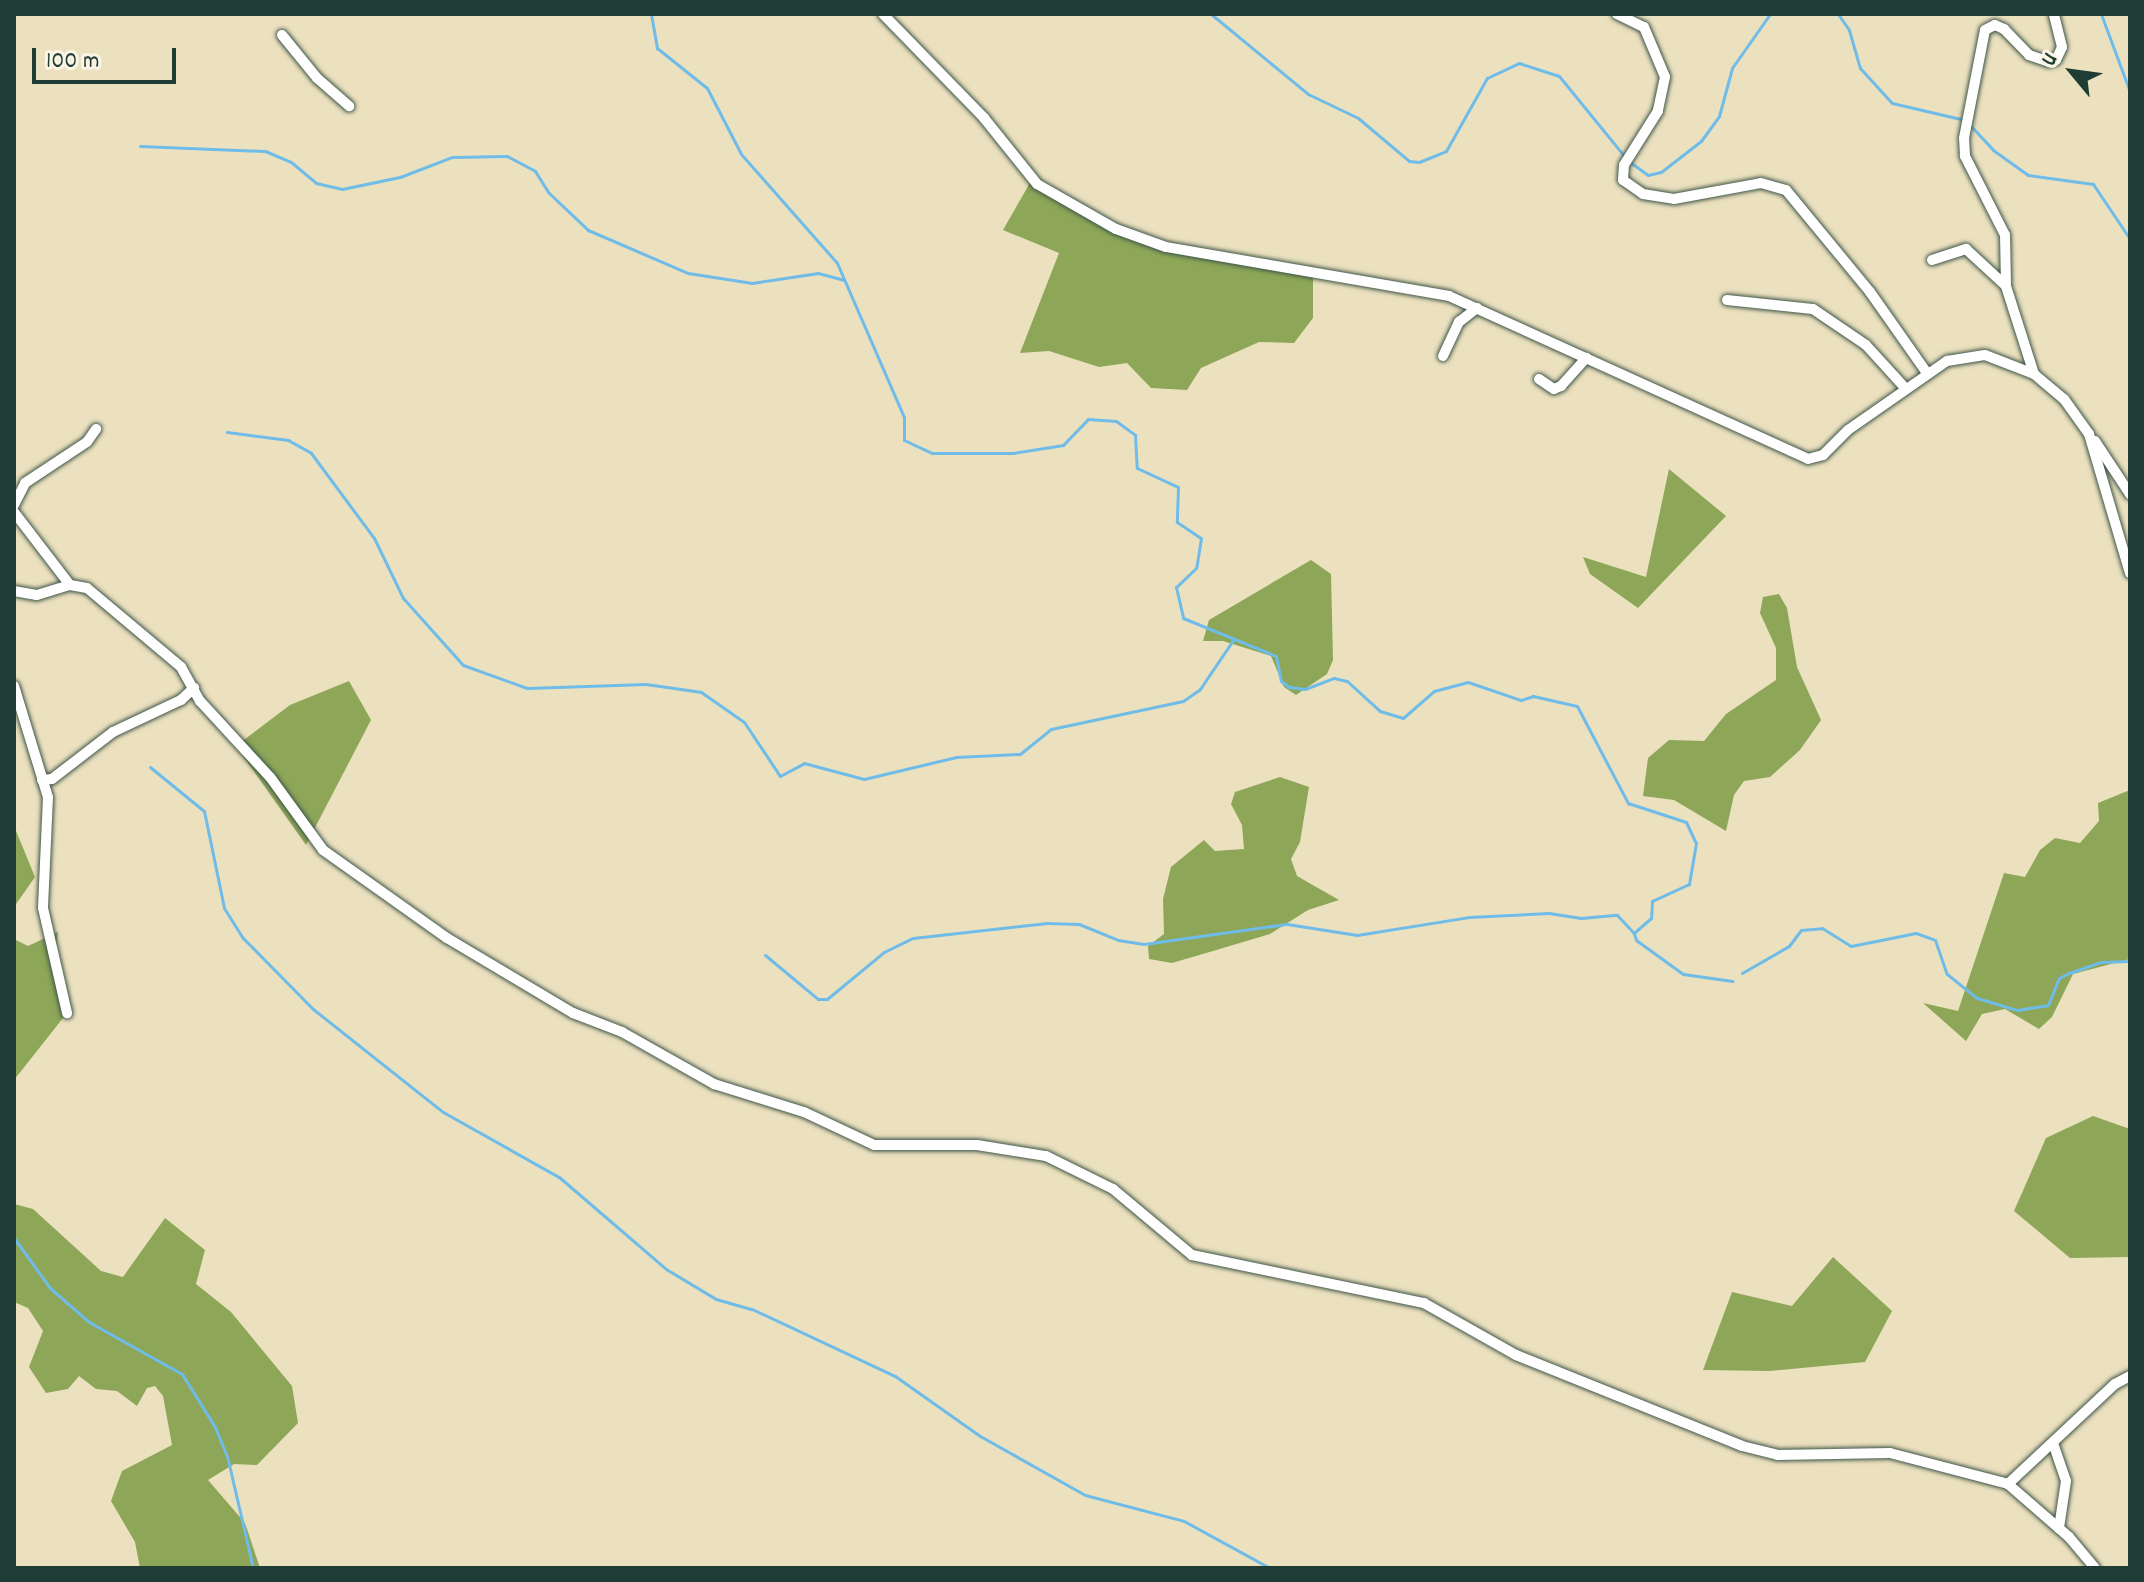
<!DOCTYPE html>
<style>
body{margin:0}
#map{position:relative;width:2144px;height:1582px;overflow:hidden;background:#ece1bf;font-family:Dekko,sans-serif}
div>[style]{position:absolute}
.forest>*{inset:0;background:#8da658}
.stream>*{height:3px;margin:-1.5px;padding:0 1.5px;transform-origin:1.5px;border-radius:1.5px;background:#6fbce9}
.roads{filter:drop-shadow(0 0 2px #3e5649) drop-shadow(0 0 2px #3e5649)}
.minor>*{height:10px;margin:-5px;padding:0 5px;transform-origin:5px;border-radius:5px;background:#fff}
span{translate:-50% -50%;white-space:nowrap;text-align:center;line-height:1.15;-webkit-text-stroke:6px #fcf5e5;paint-order:stroke}
.frame{position:absolute;inset:0;border:16px solid #1f3d34;pointer-events:none}
.north{position:absolute;left:2032px;top:32px;width:80px;height:80px;-webkit-text-stroke:6px #fcf5e5;paint-order:stroke;rotate:299deg;font-size:22px;font-weight:700;line-height:32px;text-align:center;color:#1f3d34}
.north::after{content:'';display:block;margin:auto;width:28px;height:36px;background:#1f3d34;clip-path:polygon(50% 0,100% 100%,50% 72%,0 100%)}
.scale{position:absolute;left:32px;top:48px;width:144px;height:36px;box-sizing:border-box;border:4px solid #1f3d34;border-top:0;padding-left:10px;font-size:24px;line-height:28px;white-space:nowrap;color:#1f3d34;-webkit-text-stroke:6px #fcf5e5;paint-order:stroke}
</style>
<div id="map">
<div class="forest">
<div style="clip-path:polygon(1031px 181px,1133px 238px,1313px 272px,1313px 318px,1294px 343px,1259px 342px,1201px 368px,1187px 390px,1151px 388px,1127px 363px,1099px 367px,1049px 351px,1020px 353px,1059px 253px,1003px 230px)"></div>
<div style="clip-path:polygon(1669px 469px,1726px 516px,1638px 608px,1590px 574px,1583px 557px,1646px 577px)"></div>
<div style="clip-path:polygon(1311px 560px,1331px 574px,1333px 660px,1327px 674px,1296px 695px,1284px 687px,1271px 656px,1223px 641px,1203px 641px,1209px 620px)"></div>
<div style="clip-path:polygon(1779px 594px,1787px 608px,1797px 667px,1821px 720px,1800px 750px,1770px 777px,1744px 781px,1734px 795px,1726px 831px,1674px 800px,1643px 796px,1648px 758px,1669px 740px,1704px 741px,1726px 714px,1776px 680px,1776px 648px,1760px 613px,1763px 597px)"></div>
<div style="clip-path:polygon(349px 681px,371px 720px,306px 845px,236px 746px,290px 705px)"></div>
<div style="clip-path:polygon(1280px 777px,1309px 787px,1300px 842px,1291px 859px,1297px 876px,1339px 900px,1308px 910px,1270px 934px,1213px 951px,1172px 963px,1149px 959px,1148px 946px,1164px 934px,1163px 899px,1171px 867px,1204px 840px,1215px 851px,1244px 849px,1242px 825px,1231px 804px,1235px 792px)"></div>
<div style="clip-path:polygon(2130px 790px,2130px 959px,2073px 974px,2052px 1017px,2039px 1029px,2005px 1009px,1982px 1014px,1966px 1041px,1923px 1003px,1958px 1011px,2004px 873px,2025px 877px,2040px 850px,2055px 838px,2080px 843px,2099px 821px,2098px 803px)"></div>
<div style="clip-path:polygon(14px 826px,35px 877px,14px 907px)"></div>
<div style="clip-path:polygon(58px 932px,53px 969px,67px 1013px,14px 1080px,14px 939px,28px 946px)"></div>
<div style="clip-path:polygon(2093px 1116px,2130px 1129px,2130px 1257px,2070px 1258px,2014px 1211px,2046px 1138px)"></div>
<div style="clip-path:polygon(14px 1204px,33px 1209px,101px 1271px,123px 1277px,165px 1218px,205px 1250px,196px 1284px,231px 1312px,292px 1386px,298px 1423px,257px 1465px,234px 1464px,208px 1480px,245px 1523px,260px 1568px,140px 1568px,135px 1542px,111px 1501px,122px 1471px,172px 1445px,163px 1396px,155px 1386px,147px 1388px,137px 1406px,117px 1391px,96px 1389px,79px 1376px,68px 1389px,46px 1393px,29px 1367px,43px 1331px,28px 1308px,14px 1302px)"></div>
<div style="clip-path:polygon(1833px 1257px,1892px 1311px,1865px 1362px,1769px 1371px,1703px 1370px,1732px 1292px,1792px 1306px)"></div>
</div>
<div class="stream">
<div style="left:651px;top:14px;width:35px;rotate:80deg"></div>
<div style="left:657px;top:48px;width:64px;rotate:38.7deg"></div>
<div style="left:707px;top:88px;width:74px;rotate:62.7deg"></div>
<div style="left:741px;top:154px;width:145px;rotate:48.6deg"></div>
<div style="left:837px;top:263px;width:168px;rotate:66.5deg"></div>
<div style="left:904px;top:417px;width:23px;rotate:90deg"></div>
<div style="left:904px;top:440px;width:31px;rotate:25deg"></div>
<div style="left:932px;top:453px;width:81px"></div>
<div style="left:1013px;top:453px;width:51px;rotate:-9.1deg"></div>
<div style="left:1063px;top:445px;width:36px;rotate:-46deg"></div>
<div style="left:1088px;top:419px;width:28px;rotate:4deg"></div>
<div style="left:1116px;top:421px;width:24px;rotate:36deg"></div>
<div style="left:1135px;top:435px;width:33px;rotate:87deg"></div>
<div style="left:1137px;top:468px;width:45px;rotate:24.9deg"></div>
<div style="left:1178px;top:487px;width:35px;rotate:92deg"></div>
<div style="left:1177px;top:522px;width:29px;rotate:34deg"></div>
<div style="left:1201px;top:538px;width:30px;rotate:99deg"></div>
<div style="left:1196px;top:568px;width:28px;rotate:136deg"></div>
<div style="left:1176px;top:587px;width:32px;rotate:77deg"></div>
<div style="left:1183px;top:618px;width:100px;rotate:22.2deg"></div>
<div style="left:1276px;top:656px;width:25px;rotate:79deg"></div>
<div style="left:1281px;top:681px;width:10px;rotate:37deg"></div>
<div style="left:1289px;top:687px;width:16px;rotate:7deg"></div>
<div style="left:1305px;top:689px;width:31px;rotate:-21deg"></div>
<div style="left:1334px;top:678px;width:13px;rotate:13deg"></div>
<div style="left:1347px;top:681px;width:45px;rotate:42.3deg"></div>
<div style="left:1380px;top:711px;width:24px;rotate:17deg"></div>
<div style="left:1403px;top:718px;width:41px;rotate:-41.1deg"></div>
<div style="left:1434px;top:691px;width:35px;rotate:-15deg"></div>
<div style="left:1468px;top:682px;width:56px;rotate:18.8deg"></div>
<div style="left:1521px;top:700px;width:13px;rotate:-18deg"></div>
<div style="left:1533px;top:696px;width:45px;rotate:12.8deg"></div>
<div style="left:1577px;top:706px;width:110px;rotate:62.3deg"></div>
<div style="left:1628px;top:803px;width:61px;rotate:18.1deg"></div>
<div style="left:1686px;top:822px;width:23px;rotate:65deg"></div>
<div style="left:1696px;top:843px;width:42px;rotate:99.7deg"></div>
<div style="left:1689px;top:884px;width:41px;rotate:155.3deg"></div>
<div style="left:1652px;top:901px;width:17px;rotate:93deg"></div>
<div style="left:1651px;top:918px;width:23px;rotate:139deg"></div>
<div style="left:1634px;top:933px;width:7px;rotate:74deg"></div>
<div style="left:1636px;top:940px;width:58px;rotate:35.9deg"></div>
<div style="left:1683px;top:974px;width:50px;rotate:8deg"></div>
<div style="left:1211px;top:14px;width:126px;rotate:39.5deg"></div>
<div style="left:1308px;top:94px;width:55px;rotate:25.6deg"></div>
<div style="left:1358px;top:118px;width:67px;rotate:40.1deg"></div>
<div style="left:1409px;top:161px;width:10px;rotate:6deg"></div>
<div style="left:1419px;top:162px;width:29px;rotate:-22deg"></div>
<div style="left:1446px;top:151px;width:84px;rotate:-60.7deg"></div>
<div style="left:1487px;top:78px;width:35px;rotate:-25deg"></div>
<div style="left:1519px;top:63px;width:42px;rotate:18deg"></div>
<div style="left:1559px;top:76px;width:104px;rotate:50.8deg"></div>
<div style="left:1838px;top:14px;width:19px;rotate:55deg"></div>
<div style="left:1849px;top:30px;width:40px;rotate:74deg"></div>
<div style="left:1860px;top:68px;width:47px;rotate:47.6deg"></div>
<div style="left:1892px;top:103px;width:75px;rotate:13.1deg"></div>
<div style="left:2101px;top:14px;width:83px;rotate:69.6deg"></div>
<div style="left:1970px;top:125px;width:34px;rotate:47deg"></div>
<div style="left:1993px;top:150px;width:43px;rotate:35.5deg"></div>
<div style="left:2028px;top:175px;width:66px;rotate:7.9deg"></div>
<div style="left:2093px;top:184px;width:66px;rotate:56.1deg"></div>
<div style="left:140px;top:146px;width:125px;rotate:2.3deg"></div>
<div style="left:265px;top:151px;width:28px;rotate:23deg"></div>
<div style="left:291px;top:162px;width:33px;rotate:40deg"></div>
<div style="left:316px;top:183px;width:27px;rotate:13deg"></div>
<div style="left:342px;top:189px;width:59px;rotate:-11.7deg"></div>
<div style="left:400px;top:177px;width:56px;rotate:-21deg"></div>
<div style="left:452px;top:157px;width:55px;rotate:-1deg"></div>
<div style="left:507px;top:156px;width:32px;rotate:28deg"></div>
<div style="left:535px;top:171px;width:26px;rotate:58deg"></div>
<div style="left:549px;top:193px;width:54px;rotate:43.5deg"></div>
<div style="left:588px;top:230px;width:109px;rotate:23.3deg"></div>
<div style="left:688px;top:273px;width:65px;rotate:8.9deg"></div>
<div style="left:752px;top:283px;width:67px;rotate:-8.6deg"></div>
<div style="left:818px;top:273px;width:27px;rotate:15deg"></div>
<div style="left:1630px;top:162px;width:22px;rotate:36deg"></div>
<div style="left:1648px;top:175px;width:13px;rotate:-13deg"></div>
<div style="left:1661px;top:172px;width:51px;rotate:-37.8deg"></div>
<div style="left:1701px;top:141px;width:31px;rotate:-54deg"></div>
<div style="left:1719px;top:116px;width:50px;rotate:-74.8deg"></div>
<div style="left:1732px;top:68px;width:66px;rotate:-54.9deg"></div>
<div style="left:227px;top:432px;width:62px;rotate:7.5deg"></div>
<div style="left:288px;top:440px;width:26px;rotate:29deg"></div>
<div style="left:311px;top:453px;width:106px;rotate:53.5deg"></div>
<div style="left:374px;top:538px;width:67px;rotate:64.2deg"></div>
<div style="left:403px;top:598px;width:90px;rotate:48.2deg"></div>
<div style="left:463px;top:665px;width:68px;rotate:19.8deg"></div>
<div style="left:527px;top:688px;width:119px;rotate:-1.9deg"></div>
<div style="left:646px;top:684px;width:56px;rotate:8.3deg"></div>
<div style="left:701px;top:692px;width:52px;rotate:34.9deg"></div>
<div style="left:744px;top:722px;width:65px;rotate:56.3deg"></div>
<div style="left:780px;top:776px;width:27px;rotate:-28deg"></div>
<div style="left:804px;top:763px;width:62px;rotate:14.9deg"></div>
<div style="left:864px;top:779px;width:95px;rotate:-13.4deg"></div>
<div style="left:956px;top:757px;width:64px;rotate:-2.7deg"></div>
<div style="left:1020px;top:754px;width:40px;rotate:-39deg"></div>
<div style="left:1051px;top:729px;width:135px;rotate:-12deg"></div>
<div style="left:1183px;top:701px;width:21px;rotate:-35deg"></div>
<div style="left:1200px;top:689px;width:59px;rotate:-56deg"></div>
<div style="left:150px;top:767px;width:70px;rotate:39.2deg"></div>
<div style="left:204px;top:811px;width:99px;rotate:78.3deg"></div>
<div style="left:224px;top:908px;width:36px;rotate:58deg"></div>
<div style="left:243px;top:938px;width:100px;rotate:45.4deg"></div>
<div style="left:313px;top:1009px;width:166px;rotate:38.4deg"></div>
<div style="left:443px;top:1112px;width:133px;rotate:29.3deg"></div>
<div style="left:559px;top:1177px;width:141px;rotate:40.7deg"></div>
<div style="left:666px;top:1269px;width:58px;rotate:31deg"></div>
<div style="left:716px;top:1299px;width:37px;rotate:16deg"></div>
<div style="left:752px;top:1309px;width:158px;rotate:25.1deg"></div>
<div style="left:895px;top:1376px;width:104px;rotate:35.2deg"></div>
<div style="left:980px;top:1436px;width:120px;rotate:29.3deg"></div>
<div style="left:1085px;top:1495px;width:102px;rotate:14.7deg"></div>
<div style="left:1184px;top:1521px;width:98px;rotate:28.7deg"></div>
<div style="left:765px;top:955px;width:69px;rotate:39.7deg"></div>
<div style="left:818px;top:999px;width:9px"></div>
<div style="left:827px;top:999px;width:74px;rotate:-39.5deg"></div>
<div style="left:884px;top:952px;width:32px;rotate:-26deg"></div>
<div style="left:913px;top:938px;width:135px;rotate:-6.4deg"></div>
<div style="left:1047px;top:923px;width:32px;rotate:2deg"></div>
<div style="left:1079px;top:924px;width:42px;rotate:22.3deg"></div>
<div style="left:1118px;top:940px;width:26px;rotate:9deg"></div>
<div style="left:1144px;top:944px;width:144px;rotate:-8deg"></div>
<div style="left:1287px;top:924px;width:71px;rotate:8.9deg"></div>
<div style="left:1357px;top:935px;width:113px;rotate:-9.1deg"></div>
<div style="left:1469px;top:917px;width:80px;rotate:-2.9deg"></div>
<div style="left:1549px;top:913px;width:32px;rotate:9deg"></div>
<div style="left:1581px;top:918px;width:36px;rotate:-5deg"></div>
<div style="left:1617px;top:915px;width:25px;rotate:47deg"></div>
<div style="left:1742px;top:973px;width:54px;rotate:-29.9deg"></div>
<div style="left:1789px;top:946px;width:20px;rotate:-53deg"></div>
<div style="left:1801px;top:930px;width:21px;rotate:-5deg"></div>
<div style="left:1822px;top:928px;width:34px;rotate:32deg"></div>
<div style="left:1851px;top:946px;width:66px;rotate:-11.3deg"></div>
<div style="left:1916px;top:933px;width:20px;rotate:20deg"></div>
<div style="left:1935px;top:940px;width:36px;rotate:71deg"></div>
<div style="left:1947px;top:974px;width:38px;rotate:39deg"></div>
<div style="left:1977px;top:998px;width:42px;rotate:16.7deg"></div>
<div style="left:2017px;top:1010px;width:31px;rotate:-9deg"></div>
<div style="left:2048px;top:1005px;width:29px;rotate:-68deg"></div>
<div style="left:2059px;top:978px;width:11px;rotate:-27deg"></div>
<div style="left:2069px;top:973px;width:34px;rotate:-19deg"></div>
<div style="left:2101px;top:962px;width:29px;rotate:-2deg"></div>
<div style="left:14px;top:1238px;width:62px;rotate:54.2deg"></div>
<div style="left:50px;top:1288px;width:52px;rotate:41.1deg"></div>
<div style="left:89px;top:1322px;width:107px;rotate:29.2deg"></div>
<div style="left:182px;top:1374px;width:62px;rotate:58.1deg"></div>
<div style="left:215px;top:1427px;width:35px;rotate:68deg"></div>
<div style="left:228px;top:1460px;width:111px;rotate:77deg"></div>
</div>
<div class="roads">
<div class="minor">
<div style="left:883px;top:14px;width:145px;rotate:45.8deg"></div>
<div style="left:984px;top:118px;width:85px;rotate:51.2deg"></div>
<div style="left:1037px;top:184px;width:91px;rotate:29.7deg"></div>
<div style="left:1116px;top:229px;width:53px;rotate:19.8deg"></div>
<div style="left:1166px;top:247px;width:287px;rotate:9.8deg"></div>
<div style="left:1449px;top:296px;width:394px;rotate:24.4deg"></div>
<div style="left:1808px;top:459px;width:16px;rotate:-15deg"></div>
<div style="left:1823px;top:455px;width:35px;rotate:-45deg"></div>
<div style="left:1848px;top:430px;width:121px;rotate:-34.9deg"></div>
<div style="left:1947px;top:361px;width:38px;rotate:-9deg"></div>
<div style="left:1985px;top:355px;width:53px;rotate:21.2deg"></div>
<div style="left:2034px;top:374px;width:39px;rotate:40deg"></div>
<div style="left:2064px;top:399px;width:43px;rotate:54.5deg"></div>
<div style="left:2089px;top:434px;width:145px;rotate:73.6deg"></div>
<div style="left:1617px;top:14px;width:30px;rotate:26deg"></div>
<div style="left:1644px;top:27px;width:54px;rotate:67.2deg"></div>
<div style="left:1665px;top:77px;width:35px;rotate:102deg"></div>
<div style="left:1658px;top:111px;width:64px;rotate:122.2deg"></div>
<div style="left:1624px;top:165px;width:15px;rotate:94deg"></div>
<div style="left:1623px;top:180px;width:24px;rotate:35deg"></div>
<div style="left:1643px;top:194px;width:31px;rotate:9deg"></div>
<div style="left:1674px;top:199px;width:88px;rotate:-10.4deg"></div>
<div style="left:1761px;top:183px;width:26px;rotate:16deg"></div>
<div style="left:1786px;top:190px;width:132px;rotate:50.5deg"></div>
<div style="left:1870px;top:292px;width:99px;rotate:54.9deg"></div>
<div style="left:282px;top:35px;width:55px;rotate:50.9deg"></div>
<div style="left:317px;top:78px;width:43px;rotate:41.2deg"></div>
<div style="left:1932px;top:260px;width:36px;rotate:-18deg"></div>
<div style="left:1966px;top:249px;width:54px;rotate:42.8deg"></div>
<div style="left:1727px;top:300px;width:86px;rotate:6deg"></div>
<div style="left:1813px;top:309px;width:64px;rotate:34.2deg"></div>
<div style="left:1866px;top:345px;width:59px;rotate:47.7deg"></div>
<div style="left:1443px;top:356px;width:38px;rotate:-65deg"></div>
<div style="left:1459px;top:322px;width:23px;rotate:-38deg"></div>
<div style="left:2034px;top:374px;width:92px;rotate:-107.7deg"></div>
<div style="left:2006px;top:286px;width:51px;rotate:-91.1deg"></div>
<div style="left:2005px;top:235px;width:89px;rotate:-116.9deg"></div>
<div style="left:1965px;top:156px;width:18px;rotate:-93deg"></div>
<div style="left:1964px;top:138px;width:110px;rotate:-79deg"></div>
<div style="left:1985px;top:30px;width:11px;rotate:-27deg"></div>
<div style="left:1995px;top:25px;width:10px;rotate:24deg"></div>
<div style="left:2004px;top:29px;width:36px;rotate:46deg"></div>
<div style="left:2029px;top:55px;width:21px;rotate:19deg"></div>
<div style="left:2049px;top:62px;width:7px;rotate:-16deg"></div>
<div style="left:2056px;top:60px;width:14px;rotate:-65deg"></div>
<div style="left:2062px;top:47px;width:34px;rotate:-104deg"></div>
<div style="left:1539px;top:379px;width:18px;rotate:34deg"></div>
<div style="left:1554px;top:389px;width:8px;rotate:-23deg"></div>
<div style="left:1561px;top:386px;width:38px;rotate:-48deg"></div>
<div style="left:2095px;top:441px;width:64px;rotate:56.6deg"></div>
<div style="left:14px;top:505px;width:25px;rotate:-63deg"></div>
<div style="left:25px;top:483px;width:74px;rotate:-33.5deg"></div>
<div style="left:87px;top:442px;width:16px;rotate:-55deg"></div>
<div style="left:14px;top:512px;width:92px;rotate:52.5deg"></div>
<div style="left:14px;top:591px;width:23px;rotate:10deg"></div>
<div style="left:37px;top:595px;width:34px;rotate:-17deg"></div>
<div style="left:70px;top:585px;width:17px;rotate:10deg"></div>
<div style="left:87px;top:588px;width:123px;rotate:40deg"></div>
<div style="left:181px;top:667px;width:39px;rotate:61deg"></div>
<div style="left:200px;top:701px;width:103px;rotate:47.4deg"></div>
<div style="left:270px;top:777px;width:90px;rotate:54deg"></div>
<div style="left:323px;top:850px;width:152px;rotate:35.4deg"></div>
<div style="left:447px;top:938px;width:147px;rotate:30.8deg"></div>
<div style="left:573px;top:1013px;width:53px;rotate:21.2deg"></div>
<div style="left:622px;top:1032px;width:106px;rotate:29.5deg"></div>
<div style="left:714px;top:1084px;width:94px;rotate:17.3deg"></div>
<div style="left:804px;top:1112px;width:77px;rotate:25.2deg"></div>
<div style="left:874px;top:1145px;width:103px"></div>
<div style="left:977px;top:1145px;width:70px;rotate:9.1deg"></div>
<div style="left:1046px;top:1156px;width:75px;rotate:26.2deg"></div>
<div style="left:1113px;top:1189px;width:103px;rotate:39.9deg"></div>
<div style="left:1192px;top:1255px;width:237px;rotate:11.7deg"></div>
<div style="left:1424px;top:1303px;width:106px;rotate:29.5deg"></div>
<div style="left:1516px;top:1355px;width:244px;rotate:21.9deg"></div>
<div style="left:1742px;top:1446px;width:36px;rotate:14deg"></div>
<div style="left:1777px;top:1455px;width:113px;rotate:-1deg"></div>
<div style="left:1890px;top:1453px;width:122px;rotate:14.7deg"></div>
<div style="left:2008px;top:1484px;width:81px;rotate:41deg"></div>
<div style="left:2069px;top:1537px;width:40px;rotate:50deg"></div>
<div style="left:14px;top:686px;width:116px;rotate:73deg"></div>
<div style="left:48px;top:797px;width:111px;rotate:92.6deg"></div>
<div style="left:43px;top:908px;width:108px;rotate:77.1deg"></div>
<div style="left:42px;top:780px;width:10px;rotate:-6deg"></div>
<div style="left:52px;top:779px;width:77px;rotate:-37.6deg"></div>
<div style="left:113px;top:732px;width:75px;rotate:-25.2deg"></div>
<div style="left:181px;top:700px;width:18px;rotate:-43deg"></div>
<div style="left:2053px;top:1443px;width:40px;rotate:71.1deg"></div>
<div style="left:2066px;top:1481px;width:48px;rotate:98.5deg"></div>
<div style="left:2008px;top:1484px;width:146px;rotate:-43.1deg"></div>
<div style="left:2115px;top:1384px;width:17px;rotate:-28deg"></div>
</div>
</div>
<div class="frame"></div>
<div class="north">U</div>
<div class="scale">100 m</div>
</div>
